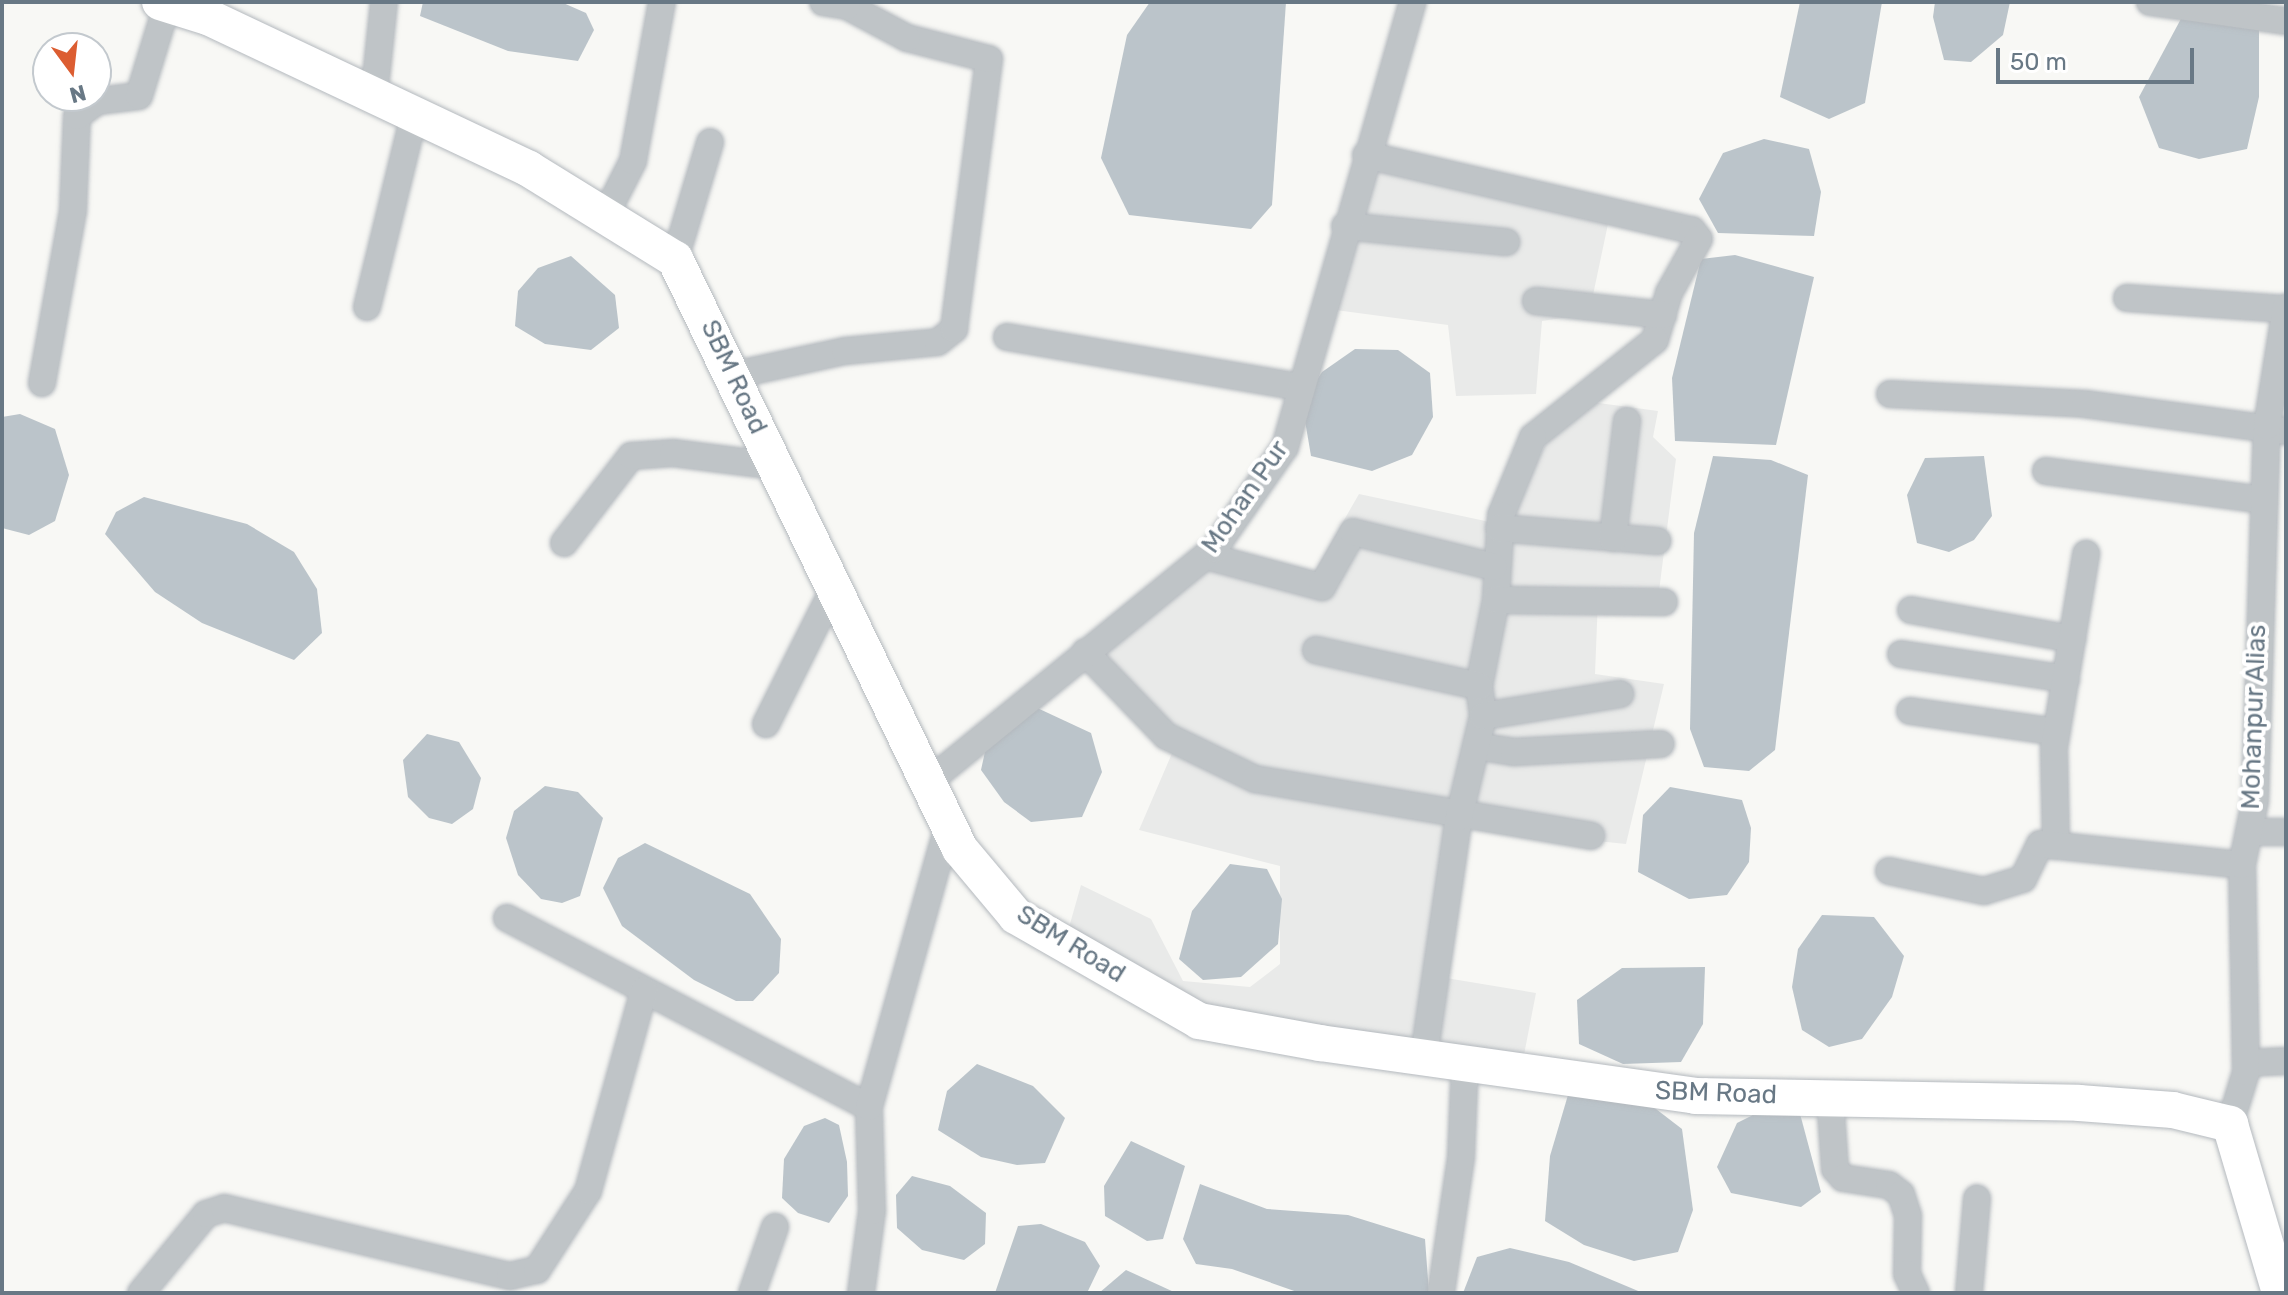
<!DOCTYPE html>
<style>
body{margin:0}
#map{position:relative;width:2288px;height:1295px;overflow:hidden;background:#f8f8f5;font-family:Rubik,sans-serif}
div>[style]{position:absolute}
.built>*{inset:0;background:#e9eae9}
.water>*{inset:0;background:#bbc4ca}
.roads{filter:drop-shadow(0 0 2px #b4b9be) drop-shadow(0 0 2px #b4b9be)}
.street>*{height:26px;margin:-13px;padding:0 13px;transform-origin:13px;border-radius:13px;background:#bfc4c7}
.secondary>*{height:36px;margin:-18px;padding:0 18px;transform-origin:18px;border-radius:18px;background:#fff}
span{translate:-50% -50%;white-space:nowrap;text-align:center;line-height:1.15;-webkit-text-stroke:8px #fff;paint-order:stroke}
.street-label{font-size:26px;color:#687885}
.frame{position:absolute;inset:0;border:4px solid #687885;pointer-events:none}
.north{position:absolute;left:32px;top:32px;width:80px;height:80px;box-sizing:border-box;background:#fff;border:2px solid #c3c9ce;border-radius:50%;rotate:165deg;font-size:22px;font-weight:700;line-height:32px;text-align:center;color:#687885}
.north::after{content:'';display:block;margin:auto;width:28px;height:36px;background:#dc5d31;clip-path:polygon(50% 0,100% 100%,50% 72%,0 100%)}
.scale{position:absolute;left:1996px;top:48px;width:198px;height:36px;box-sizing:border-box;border:4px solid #687885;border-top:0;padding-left:10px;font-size:24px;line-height:28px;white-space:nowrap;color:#687885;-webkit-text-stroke:6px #fff;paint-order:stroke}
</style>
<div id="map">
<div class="built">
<div style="clip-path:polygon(1360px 148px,1608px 224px,1589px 314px,1542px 321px,1536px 394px,1456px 396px,1448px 325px,1313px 307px)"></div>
<div style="clip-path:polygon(1569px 399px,1658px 411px,1653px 437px,1676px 459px,1659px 591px,1598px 599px,1595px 674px,1664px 684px,1626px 844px,1461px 827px,1434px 976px,1536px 993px,1522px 1065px,1210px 1019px,1068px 931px,1081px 885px,1151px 919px,1183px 981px,1250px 987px,1280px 964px,1280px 866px,1139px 830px,1179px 737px,1096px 652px,1201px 560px,1302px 593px,1359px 494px,1504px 525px)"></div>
</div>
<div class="water">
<div style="clip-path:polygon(423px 2px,561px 2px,586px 13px,594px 30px,578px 61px,508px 51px,420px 16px)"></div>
<div style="clip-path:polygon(1150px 2px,1286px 2px,1272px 205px,1251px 229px,1129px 215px,1101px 158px,1127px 35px)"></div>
<div style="clip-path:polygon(1800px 2px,1882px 2px,1865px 103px,1829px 119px,1780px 97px)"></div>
<div style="clip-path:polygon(1935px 2px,2010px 2px,2003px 35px,1971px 62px,1944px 60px,1933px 17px)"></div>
<div style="clip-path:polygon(2183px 15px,2259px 27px,2259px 97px,2247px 149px,2199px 159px,2159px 148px,2139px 97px)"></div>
<div style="clip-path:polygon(1764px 139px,1809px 149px,1821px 192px,1814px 236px,1718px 233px,1699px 199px,1723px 153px)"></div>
<div style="clip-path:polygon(1735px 255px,1814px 277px,1776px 445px,1675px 441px,1672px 378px,1701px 259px)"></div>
<div style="clip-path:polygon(571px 256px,615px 295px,619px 328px,591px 350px,545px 344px,515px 326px,518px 291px,538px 268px)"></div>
<div style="clip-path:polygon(1355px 349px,1398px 350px,1430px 373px,1433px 417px,1412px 455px,1372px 471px,1311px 456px,1302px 403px,1322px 372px)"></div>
<div style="clip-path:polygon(20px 414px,55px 429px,69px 475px,55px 521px,29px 535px,2px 528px,2px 417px)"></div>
<div style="clip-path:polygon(1713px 456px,1771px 460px,1808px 475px,1775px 750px,1749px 771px,1704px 767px,1690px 729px,1694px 533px)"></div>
<div style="clip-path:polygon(1984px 456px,1992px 516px,1974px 540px,1949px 552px,1917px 543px,1907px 495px,1925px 458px)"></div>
<div style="clip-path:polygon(144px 497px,247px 524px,294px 552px,317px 589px,322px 633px,294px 660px,202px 623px,155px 592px,105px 534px,116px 512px)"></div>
<div style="clip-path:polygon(1033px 706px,1091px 733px,1102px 772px,1082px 817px,1031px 822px,1004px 802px,981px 770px,989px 733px)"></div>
<div style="clip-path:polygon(427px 734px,459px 742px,481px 778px,473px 809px,452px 824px,429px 818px,408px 797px,403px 760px)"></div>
<div style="clip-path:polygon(545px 786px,578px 792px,603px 818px,580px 896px,562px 903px,541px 899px,518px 875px,506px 838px,514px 811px)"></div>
<div style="clip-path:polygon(1670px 787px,1742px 800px,1751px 828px,1749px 862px,1727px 895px,1689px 899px,1638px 872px,1643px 815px)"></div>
<div style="clip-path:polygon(645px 843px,750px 894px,781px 939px,779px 973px,753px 1001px,736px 1001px,694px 980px,622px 926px,603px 888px,618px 858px)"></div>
<div style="clip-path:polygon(1230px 864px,1267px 869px,1282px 899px,1278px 944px,1241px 977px,1203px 980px,1179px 959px,1192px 911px)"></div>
<div style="clip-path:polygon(1822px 915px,1874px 917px,1904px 956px,1892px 997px,1862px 1039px,1829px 1047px,1802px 1030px,1792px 987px,1798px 949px)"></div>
<div style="clip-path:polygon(1705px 967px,1703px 1024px,1681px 1062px,1623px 1064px,1579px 1044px,1577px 1000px,1622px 968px)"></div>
<div style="clip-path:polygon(977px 1064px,1033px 1086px,1065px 1118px,1045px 1163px,1017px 1165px,981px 1157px,938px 1130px,947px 1091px)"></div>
<div style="clip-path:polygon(1568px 1095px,1643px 1099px,1682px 1129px,1693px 1210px,1678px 1252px,1634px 1261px,1584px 1245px,1545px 1221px,1550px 1156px)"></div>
<div style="clip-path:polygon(1799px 1110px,1821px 1192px,1801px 1207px,1731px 1193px,1717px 1167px,1737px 1123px,1757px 1113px)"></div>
<div style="clip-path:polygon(825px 1118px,839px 1125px,847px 1162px,848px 1196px,829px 1223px,798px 1213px,782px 1198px,784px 1159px,804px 1126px)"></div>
<div style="clip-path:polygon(1131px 1141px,1185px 1166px,1163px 1239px,1147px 1241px,1105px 1216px,1104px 1186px)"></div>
<div style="clip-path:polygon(912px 1176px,950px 1186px,986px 1213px,985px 1244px,964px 1260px,922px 1250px,897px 1228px,896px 1195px)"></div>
<div style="clip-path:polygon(1200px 1184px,1267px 1209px,1348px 1215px,1425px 1239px,1429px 1293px,1300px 1293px,1232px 1269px,1196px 1264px,1183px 1239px)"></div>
<div style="clip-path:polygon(1041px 1224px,1085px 1242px,1100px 1266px,1087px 1293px,995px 1293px,1018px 1226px)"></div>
<div style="clip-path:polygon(1510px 1248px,1569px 1262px,1643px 1293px,1463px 1293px,1477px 1257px)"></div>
<div style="clip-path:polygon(1126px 1270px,1174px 1292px,1174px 1293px,1099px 1293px)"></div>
</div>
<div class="roads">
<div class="street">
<div style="left:2150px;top:2px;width:137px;rotate:8deg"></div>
<div style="left:374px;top:97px;width:96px;rotate:-84deg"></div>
<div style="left:1366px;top:155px;width:335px;rotate:13deg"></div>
<div style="left:1692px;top:230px;width:11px;rotate:52deg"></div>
<div style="left:1699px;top:239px;width:62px;rotate:119.1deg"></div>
<div style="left:1669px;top:293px;width:49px;rotate:106.6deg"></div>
<div style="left:1655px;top:340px;width:156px;rotate:141.5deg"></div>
<div style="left:1533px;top:437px;width:84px;rotate:112.3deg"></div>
<div style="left:1501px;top:515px;width:85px;rotate:93.4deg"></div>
<div style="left:1496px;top:600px;width:88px;rotate:101.2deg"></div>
<div style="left:1479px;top:686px;width:30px;rotate:82deg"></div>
<div style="left:605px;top:216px;width:62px;rotate:-63deg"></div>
<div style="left:633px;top:161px;width:162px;rotate:-79.7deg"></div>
<div style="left:1345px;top:226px;width:162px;rotate:5.7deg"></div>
<div style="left:675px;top:259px;width:122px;rotate:-73.3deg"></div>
<div style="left:2127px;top:298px;width:159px;rotate:4deg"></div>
<div style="left:1536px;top:301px;width:128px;rotate:6.3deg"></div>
<div style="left:367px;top:307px;width:197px;rotate:-76.2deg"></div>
<div style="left:1007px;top:337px;width:298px;rotate:9.7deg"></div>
<div style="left:734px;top:375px;width:114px;rotate:-12.2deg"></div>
<div style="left:845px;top:351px;width:93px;rotate:-5.5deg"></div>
<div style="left:938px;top:342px;width:21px;rotate:-39deg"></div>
<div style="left:954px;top:329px;width:272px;rotate:-82.6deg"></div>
<div style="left:989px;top:59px;width:85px;rotate:-165.6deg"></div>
<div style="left:907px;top:38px;width:68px;rotate:-151.9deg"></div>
<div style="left:847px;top:6px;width:24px;rotate:-171deg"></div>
<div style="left:42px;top:383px;width:175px;rotate:-79.8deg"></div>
<div style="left:73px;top:211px;width:95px;rotate:-87.6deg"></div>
<div style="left:77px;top:116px;width:26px;rotate:-36deg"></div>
<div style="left:98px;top:101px;width:41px;rotate:-7deg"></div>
<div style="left:139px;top:96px;width:95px;rotate:-72.9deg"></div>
<div style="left:1890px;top:394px;width:195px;rotate:2.9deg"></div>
<div style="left:2085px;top:404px;width:203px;rotate:7.7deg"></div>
<div style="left:2046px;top:471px;width:219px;rotate:7.6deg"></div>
<div style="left:1499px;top:528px;width:159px;rotate:4.7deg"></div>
<div style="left:1613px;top:538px;width:118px;rotate:-83.2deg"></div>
<div style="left:564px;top:543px;width:110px;rotate:-52.4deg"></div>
<div style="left:631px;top:456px;width:42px;rotate:-4.1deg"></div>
<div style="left:673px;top:453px;width:104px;rotate:7.2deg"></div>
<div style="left:1206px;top:556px;width:120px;rotate:15deg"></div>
<div style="left:1322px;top:587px;width:63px;rotate:-60.6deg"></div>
<div style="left:1353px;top:532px;width:145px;rotate:13.9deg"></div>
<div style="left:1496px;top:600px;width:168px;rotate:0.7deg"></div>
<div style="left:1911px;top:610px;width:164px;rotate:10.2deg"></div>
<div style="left:1316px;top:650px;width:167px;rotate:12.5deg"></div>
<div style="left:1085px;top:652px;width:117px;rotate:46deg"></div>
<div style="left:1166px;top:736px;width:99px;rotate:25.8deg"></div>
<div style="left:1255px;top:779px;width:341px;rotate:9.6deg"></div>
<div style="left:1901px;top:654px;width:167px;rotate:8.6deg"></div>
<div style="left:1910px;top:711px;width:148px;rotate:8.1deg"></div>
<div style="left:766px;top:724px;width:150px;rotate:-63.4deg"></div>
<div style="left:1476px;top:746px;width:38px;rotate:9deg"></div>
<div style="left:1514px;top:752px;width:147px;rotate:-3.1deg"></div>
<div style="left:927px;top:783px;width:370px;rotate:-39.2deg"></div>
<div style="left:1214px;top:549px;width:124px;rotate:-55.2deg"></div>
<div style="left:1285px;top:447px;width:463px;rotate:-74deg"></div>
<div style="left:2249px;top:832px;width:37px"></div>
<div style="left:2056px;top:846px;width:98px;rotate:-91.2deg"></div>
<div style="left:2054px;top:748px;width:197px;rotate:-80.6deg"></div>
<div style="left:1889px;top:871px;width:97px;rotate:11.9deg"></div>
<div style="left:1984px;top:891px;width:41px;rotate:-17.1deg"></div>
<div style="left:2023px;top:879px;width:39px;rotate:-64deg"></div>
<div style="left:2040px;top:844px;width:203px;rotate:5.9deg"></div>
<div style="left:507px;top:918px;width:408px;rotate:27.6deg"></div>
<div style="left:1424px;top:1056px;width:242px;rotate:-81.7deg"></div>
<div style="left:1459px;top:817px;width:104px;rotate:-76.6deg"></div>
<div style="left:1483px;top:716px;width:139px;rotate:-9.1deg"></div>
<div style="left:2246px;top:1063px;width:40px;rotate:-2.9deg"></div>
<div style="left:1830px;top:1097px;width:72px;rotate:86deg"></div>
<div style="left:1835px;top:1169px;width:12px;rotate:48deg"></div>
<div style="left:1843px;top:1178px;width:47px;rotate:8.7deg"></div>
<div style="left:1889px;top:1185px;width:15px;rotate:37deg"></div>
<div style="left:1901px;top:1194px;width:23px;rotate:72deg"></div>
<div style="left:1908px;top:1216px;width:58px;rotate:91deg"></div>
<div style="left:1907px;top:1274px;width:21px;rotate:65deg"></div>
<div style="left:2230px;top:1124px;width:54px;rotate:-72.9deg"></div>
<div style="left:2246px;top:1072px;width:207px;rotate:-91.1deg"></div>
<div style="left:2242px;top:865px;width:65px;rotate:-78.5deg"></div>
<div style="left:2255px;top:801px;width:375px;rotate:-88.2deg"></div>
<div style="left:2267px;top:426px;width:120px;rotate:-80.9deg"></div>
<div style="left:141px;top:1293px;width:102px;rotate:-50.6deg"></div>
<div style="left:206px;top:1214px;width:19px;rotate:-18deg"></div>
<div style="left:224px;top:1208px;width:294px;rotate:13.4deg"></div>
<div style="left:510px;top:1276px;width:28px;rotate:-13deg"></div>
<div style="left:537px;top:1270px;width:94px;rotate:-57.2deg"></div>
<div style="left:588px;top:1191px;width:208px;rotate:-74.4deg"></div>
<div style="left:752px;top:1293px;width:70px;rotate:-70.8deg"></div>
<div style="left:861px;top:1293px;width:83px;rotate:-82.4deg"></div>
<div style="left:872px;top:1211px;width:104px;rotate:-91.7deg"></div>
<div style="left:869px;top:1107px;width:292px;rotate:-74.3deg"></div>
<div style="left:1441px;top:1293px;width:137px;rotate:-81.6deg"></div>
<div style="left:1461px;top:1157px;width:95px;rotate:-87.6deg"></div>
<div style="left:1969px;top:1293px;width:95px;rotate:-85.2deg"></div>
</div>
<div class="secondary">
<div style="left:160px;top:2px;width:50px;rotate:17.4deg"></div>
<div style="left:208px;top:17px;width:355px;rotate:25.3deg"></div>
<div style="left:529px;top:169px;width:172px;rotate:31.7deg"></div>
<div style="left:675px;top:259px;width:655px;rotate:64.22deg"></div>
<div style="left:960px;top:849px;width:87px;rotate:50.1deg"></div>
<div style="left:1016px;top:916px;width:211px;rotate:29.8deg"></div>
<div style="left:1199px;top:1021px;width:123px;rotate:10.3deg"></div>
<div style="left:1320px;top:1043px;width:379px;rotate:8deg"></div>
<div style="left:1695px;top:1096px;width:384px;rotate:1deg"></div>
<div style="left:2079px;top:1103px;width:94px;rotate:4.3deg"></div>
<div style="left:2173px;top:1110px;width:59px;rotate:13.8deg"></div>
<div style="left:2230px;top:1124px;width:176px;rotate:73.5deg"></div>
</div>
</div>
<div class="street-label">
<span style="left:734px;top:377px;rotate:65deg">SBM Road</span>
<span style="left:1245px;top:497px;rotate:-55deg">Mohan Pur</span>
<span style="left:2254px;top:717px;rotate:-88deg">Mohanpur Alias</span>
<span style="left:1071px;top:944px;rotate:32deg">SBM Road</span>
<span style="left:1716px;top:1093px;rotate:2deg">SBM Road</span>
</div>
<div class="frame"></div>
<div class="north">N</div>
<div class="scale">50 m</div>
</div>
